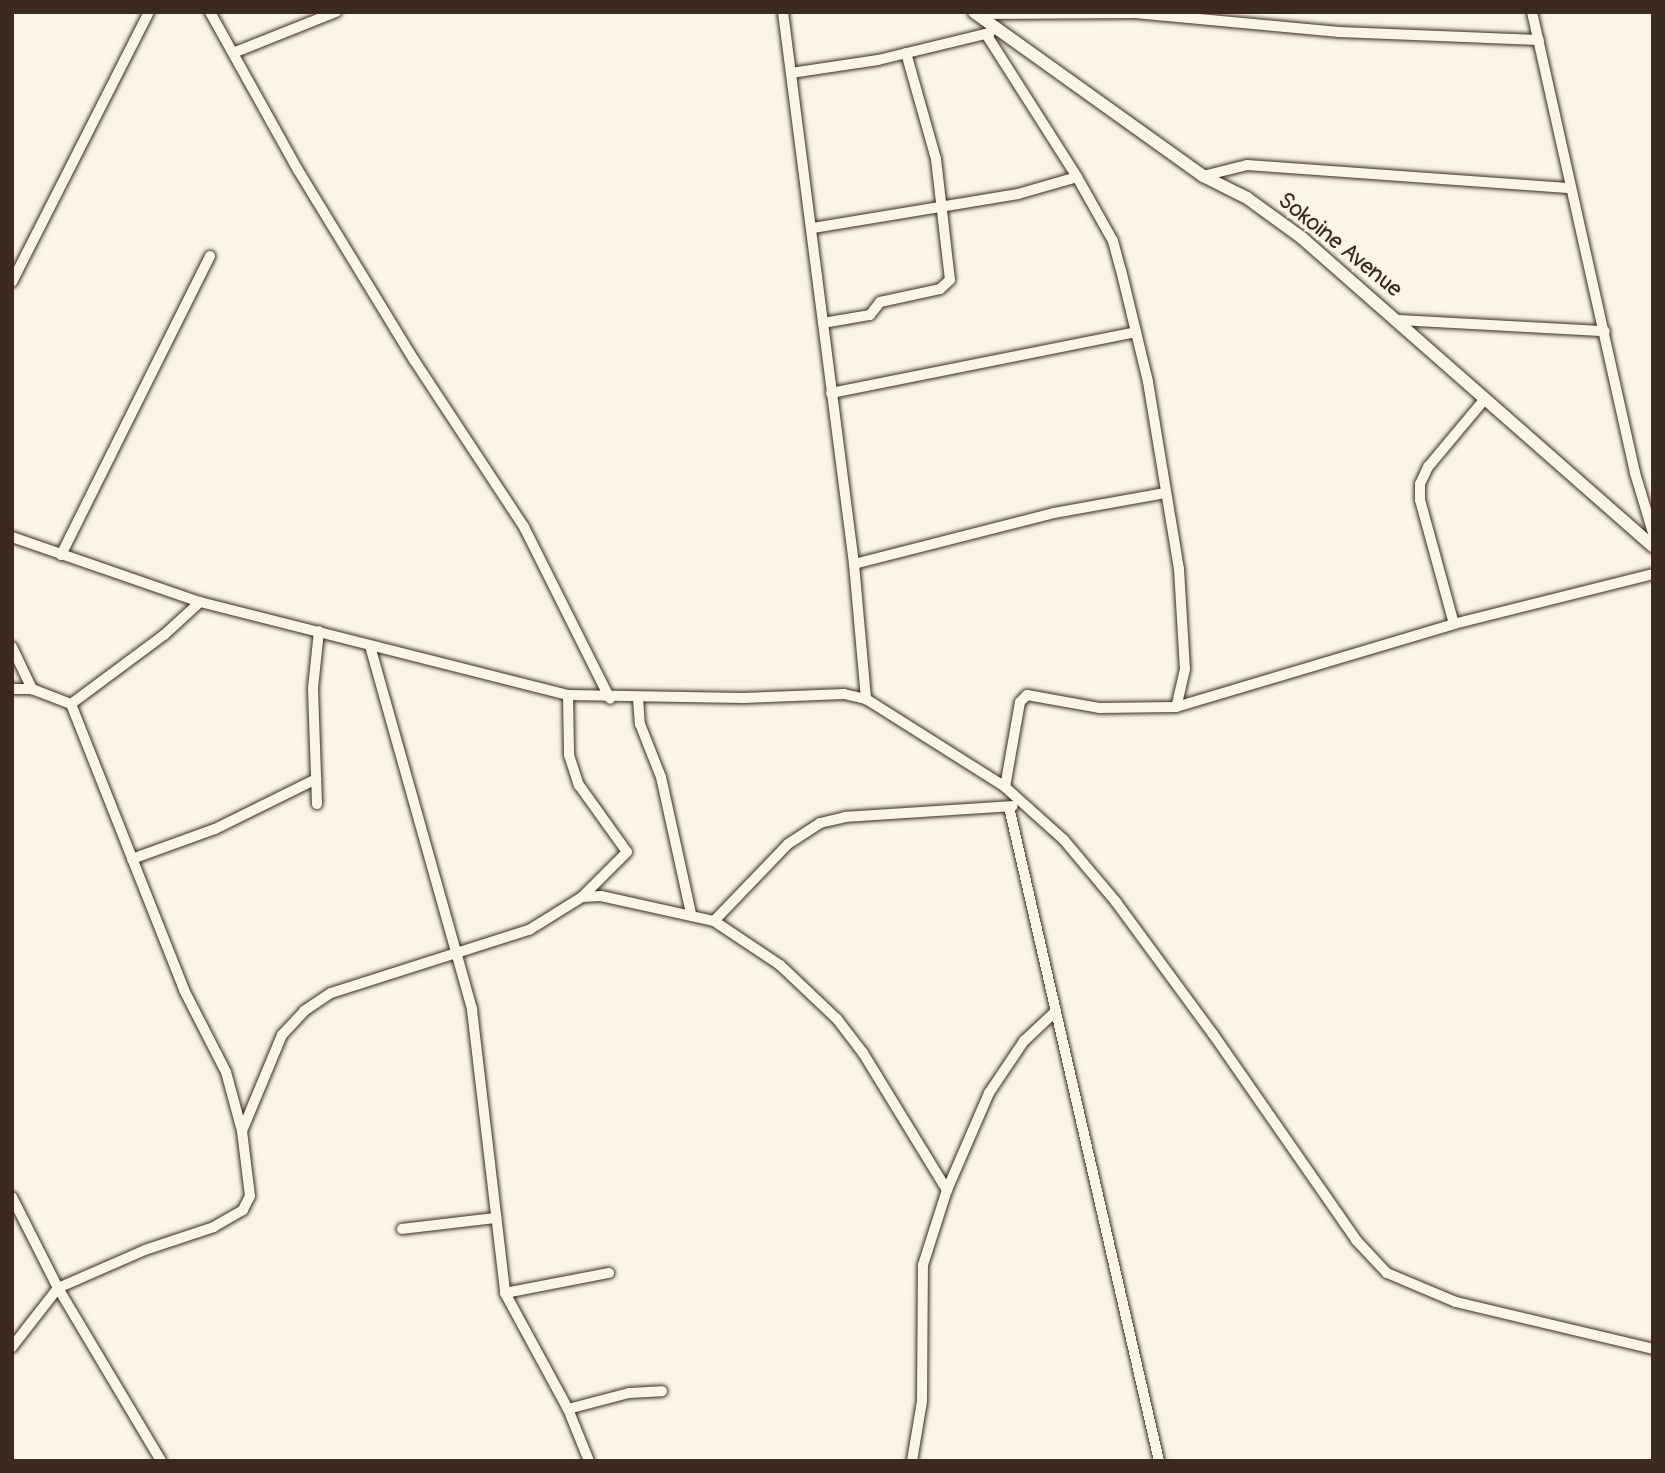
<!DOCTYPE html>
<style>
body{margin:0}
#map{position:relative;width:1665px;height:1473px;overflow:hidden;background:#fcf5e5;font-family:Pangolin,sans-serif}
div>[style]{position:absolute}
.roads{filter:drop-shadow(0 0 2px #3b2a1e) drop-shadow(0 0 2px #3b2a1e)}
.minor>*{height:10px;margin:-5px;padding:0 5px;transform-origin:5px;border-radius:5px;background:#fcf5e5}
.tertiary>*{height:12px;margin:-6px;padding:0 6px;transform-origin:6px;border-radius:6px;background:#fcf5e5}
span{translate:-50% -50%;white-space:nowrap;text-align:center;line-height:1.15;-webkit-text-stroke:7px #fcf5e5;paint-order:stroke}
.street-label{font-size:23px;color:#3b2a1e}
.frame{position:absolute;inset:0;border:14px solid #3b2a1e;pointer-events:none}
</style>
<div id="map">
<div class="roads">
<div class="minor">
<div style="left:210px;top:12px;width:181px;rotate:60.9deg"></div>
<div style="left:298px;top:170px;width:223px;rotate:58.6deg"></div>
<div style="left:414px;top:360px;width:200px;rotate:56.6deg"></div>
<div style="left:524px;top:527px;width:192px;rotate:63.4deg"></div>
<div style="left:783px;top:12px;width:557px;rotate:82.67deg"></div>
<div style="left:854px;top:564px;width:136px;rotate:84.9deg"></div>
<div style="left:1532px;top:12px;width:472px;rotate:77.4deg"></div>
<div style="left:1635px;top:473px;width:63px;rotate:73.3deg"></div>
<div style="left:977px;top:14px;width:158px;rotate:-0.4deg"></div>
<div style="left:1135px;top:13px;width:205px;rotate:5.3deg"></div>
<div style="left:1339px;top:32px;width:200px;rotate:2.3deg"></div>
<div style="left:986px;top:34px;width:169px;rotate:57.5deg"></div>
<div style="left:1077px;top:177px;width:73px;rotate:60.6deg"></div>
<div style="left:1113px;top:241px;width:30px;rotate:75deg"></div>
<div style="left:1121px;top:270px;width:115px;rotate:76.4deg"></div>
<div style="left:1148px;top:382px;width:190px;rotate:80.6deg"></div>
<div style="left:1179px;top:569px;width:100px;rotate:86.6deg"></div>
<div style="left:1185px;top:669px;width:39px;rotate:103deg"></div>
<div style="left:233px;top:53px;width:111px;rotate:-21.7deg"></div>
<div style="left:791px;top:73px;width:88px;rotate:-8.5deg"></div>
<div style="left:878px;top:60px;width:115px;rotate:-13.6deg"></div>
<div style="left:1203px;top:176px;width:45px;rotate:-14deg"></div>
<div style="left:1247px;top:165px;width:325px;rotate:4.1deg"></div>
<div style="left:813px;top:228px;width:208px;rotate:-9.4deg"></div>
<div style="left:1018px;top:194px;width:61px;rotate:-16.1deg"></div>
<div style="left:12px;top:282px;width:303px;rotate:-63.1deg"></div>
<div style="left:1399px;top:320px;width:206px;rotate:3.1deg"></div>
<div style="left:823px;top:323px;width:48px;rotate:-9.7deg"></div>
<div style="left:870px;top:315px;width:16px;rotate:-52deg"></div>
<div style="left:880px;top:302px;width:61px;rotate:-12.2deg"></div>
<div style="left:940px;top:289px;width:13px;rotate:-42deg"></div>
<div style="left:950px;top:280px;width:122px;rotate:-96.6deg"></div>
<div style="left:936px;top:159px;width:110px;rotate:-105.8deg"></div>
<div style="left:831px;top:393px;width:311px;rotate:-11.3deg"></div>
<div style="left:12px;top:537px;width:199px;rotate:19.1deg"></div>
<div style="left:200px;top:602px;width:380px;rotate:14.2deg"></div>
<div style="left:568px;top:695px;width:175px;rotate:1deg"></div>
<div style="left:743px;top:698px;width:101px;rotate:-2.3deg"></div>
<div style="left:844px;top:694px;width:23px;rotate:13deg"></div>
<div style="left:866px;top:699px;width:165px;rotate:32.3deg"></div>
<div style="left:1005px;top:787px;width:79px;rotate:41.9deg"></div>
<div style="left:1064px;top:840px;width:81px;rotate:50deg"></div>
<div style="left:1116px;top:902px;width:164px;rotate:53.7deg"></div>
<div style="left:1213px;top:1034px;width:251px;rotate:55.2deg"></div>
<div style="left:1356px;top:1240px;width:45px;rotate:46.8deg"></div>
<div style="left:1387px;top:1273px;width:75px;rotate:22.8deg"></div>
<div style="left:1456px;top:1302px;width:203px;rotate:13.4deg"></div>
<div style="left:61px;top:555px;width:334px;rotate:-63.5deg"></div>
<div style="left:854px;top:564px;width:206px;rotate:-14.3deg"></div>
<div style="left:1054px;top:513px;width:113px;rotate:-10.2deg"></div>
<div style="left:1454px;top:624px;width:129px;rotate:-105.3deg"></div>
<div style="left:1420px;top:500px;width:16px;rotate:-90deg"></div>
<div style="left:1420px;top:484px;width:19px;rotate:-65deg"></div>
<div style="left:1428px;top:467px;width:87px;rotate:-50.1deg"></div>
<div style="left:370px;top:646px;width:378px;rotate:74.3deg"></div>
<div style="left:472px;top:1010px;width:285px;rotate:83.3deg"></div>
<div style="left:505px;top:1293px;width:132px;rotate:61.5deg"></div>
<div style="left:568px;top:1409px;width:56px;rotate:68deg"></div>
<div style="left:12px;top:647px;width:47px;rotate:64.5deg"></div>
<div style="left:12px;top:689px;width:20px"></div>
<div style="left:32px;top:689px;width:42px;rotate:21deg"></div>
<div style="left:71px;top:704px;width:308px;rotate:68.4deg"></div>
<div style="left:184px;top:990px;width:92px;rotate:62.9deg"></div>
<div style="left:226px;top:1072px;width:61px;rotate:74.8deg"></div>
<div style="left:242px;top:1131px;width:65px;rotate:83deg"></div>
<div style="left:250px;top:1196px;width:16px;rotate:117deg"></div>
<div style="left:243px;top:1210px;width:34px;rotate:150deg"></div>
<div style="left:214px;top:1227px;width:73px;rotate:161.6deg"></div>
<div style="left:145px;top:1250px;width:95px;rotate:156.4deg"></div>
<div style="left:58px;top:1288px;width:75px;rotate:127.9deg"></div>
<div style="left:568px;top:695px;width:60px;rotate:89deg"></div>
<div style="left:569px;top:755px;width:32px;rotate:72deg"></div>
<div style="left:579px;top:785px;width:82px;rotate:54.4deg"></div>
<div style="left:627px;top:852px;width:64px;rotate:135deg"></div>
<div style="left:638px;top:698px;width:26px;rotate:86deg"></div>
<div style="left:640px;top:724px;width:57px;rotate:68.4deg"></div>
<div style="left:661px;top:777px;width:140px;rotate:77.6deg"></div>
<div style="left:71px;top:704px;width:116px;rotate:-36.6deg"></div>
<div style="left:164px;top:635px;width:49px;rotate:-42.5deg"></div>
<div style="left:1005px;top:787px;width:86px;rotate:-80deg"></div>
<div style="left:1020px;top:702px;width:10px;rotate:-45deg"></div>
<div style="left:1027px;top:695px;width:73px;rotate:10.2deg"></div>
<div style="left:1099px;top:708px;width:77px;rotate:-0.7deg"></div>
<div style="left:1176px;top:707px;width:290px;rotate:-16.6deg"></div>
<div style="left:1454px;top:624px;width:205px;rotate:-14.1deg"></div>
<div style="left:317px;top:804px;width:116px;rotate:-92deg"></div>
<div style="left:313px;top:688px;width:57px;rotate:-84deg"></div>
<div style="left:1009px;top:807px;width:671px;rotate:77.08deg"></div>
<div style="left:132px;top:859px;width:88px;rotate:-19.9deg"></div>
<div style="left:215px;top:829px;width:113px;rotate:-26.3deg"></div>
<div style="left:714px;top:921px;width:107px;rotate:-46.1deg"></div>
<div style="left:788px;top:844px;width:38px;rotate:-33deg"></div>
<div style="left:820px;top:823px;width:26px;rotate:-13deg"></div>
<div style="left:845px;top:817px;width:168px;rotate:-3.7deg"></div>
<div style="left:242px;top:1131px;width:104px;rotate:-67.4deg"></div>
<div style="left:282px;top:1035px;width:33px;rotate:-47deg"></div>
<div style="left:304px;top:1011px;width:32px;rotate:-34deg"></div>
<div style="left:331px;top:993px;width:208px;rotate:-17.7deg"></div>
<div style="left:529px;top:930px;width:62px;rotate:-31.9deg"></div>
<div style="left:582px;top:897px;width:19px;rotate:-3deg"></div>
<div style="left:601px;top:896px;width:116px;rotate:12.5deg"></div>
<div style="left:714px;top:921px;width:79px;rotate:33.7deg"></div>
<div style="left:780px;top:965px;width:79px;rotate:43.5deg"></div>
<div style="left:837px;top:1019px;width:43px;rotate:52.6deg"></div>
<div style="left:863px;top:1053px;width:161px;rotate:58.5deg"></div>
<div style="left:12px;top:1197px;width:102px;rotate:63.2deg"></div>
<div style="left:58px;top:1288px;width:201px;rotate:59.2deg"></div>
<div style="left:402px;top:1229px;width:95px;rotate:-6.7deg"></div>
<div style="left:505px;top:1293px;width:106px;rotate:-10.9deg"></div>
<div style="left:568px;top:1409px;width:63px;rotate:-14.7deg"></div>
<div style="left:629px;top:1393px;width:33px;rotate:-3deg"></div>
<div style="left:912px;top:1461px;width:61px;rotate:-80.5deg"></div>
<div style="left:922px;top:1401px;width:136px;rotate:-89.6deg"></div>
<div style="left:923px;top:1265px;width:79px;rotate:-72.3deg"></div>
<div style="left:947px;top:1190px;width:106px;rotate:-66.6deg"></div>
<div style="left:989px;top:1093px;width:63px;rotate:-56.1deg"></div>
<div style="left:1024px;top:1041px;width:44px;rotate:-43.2deg"></div>
</div>
<div class="tertiary">
<div style="left:974px;top:12px;width:282px;rotate:35.6deg"></div>
<div style="left:1203px;top:176px;width:49px;rotate:26.6deg"></div>
<div style="left:1247px;top:198px;width:68px;rotate:36deg"></div>
<div style="left:1302px;top:238px;width:467px;rotate:41.3deg"></div>
</div>
</div>
<div class="street-label">
<span style="left:1340px;top:245px;rotate:39deg">Sokoine Avenue</span>
</div>
<div class="frame"></div>
</div>
